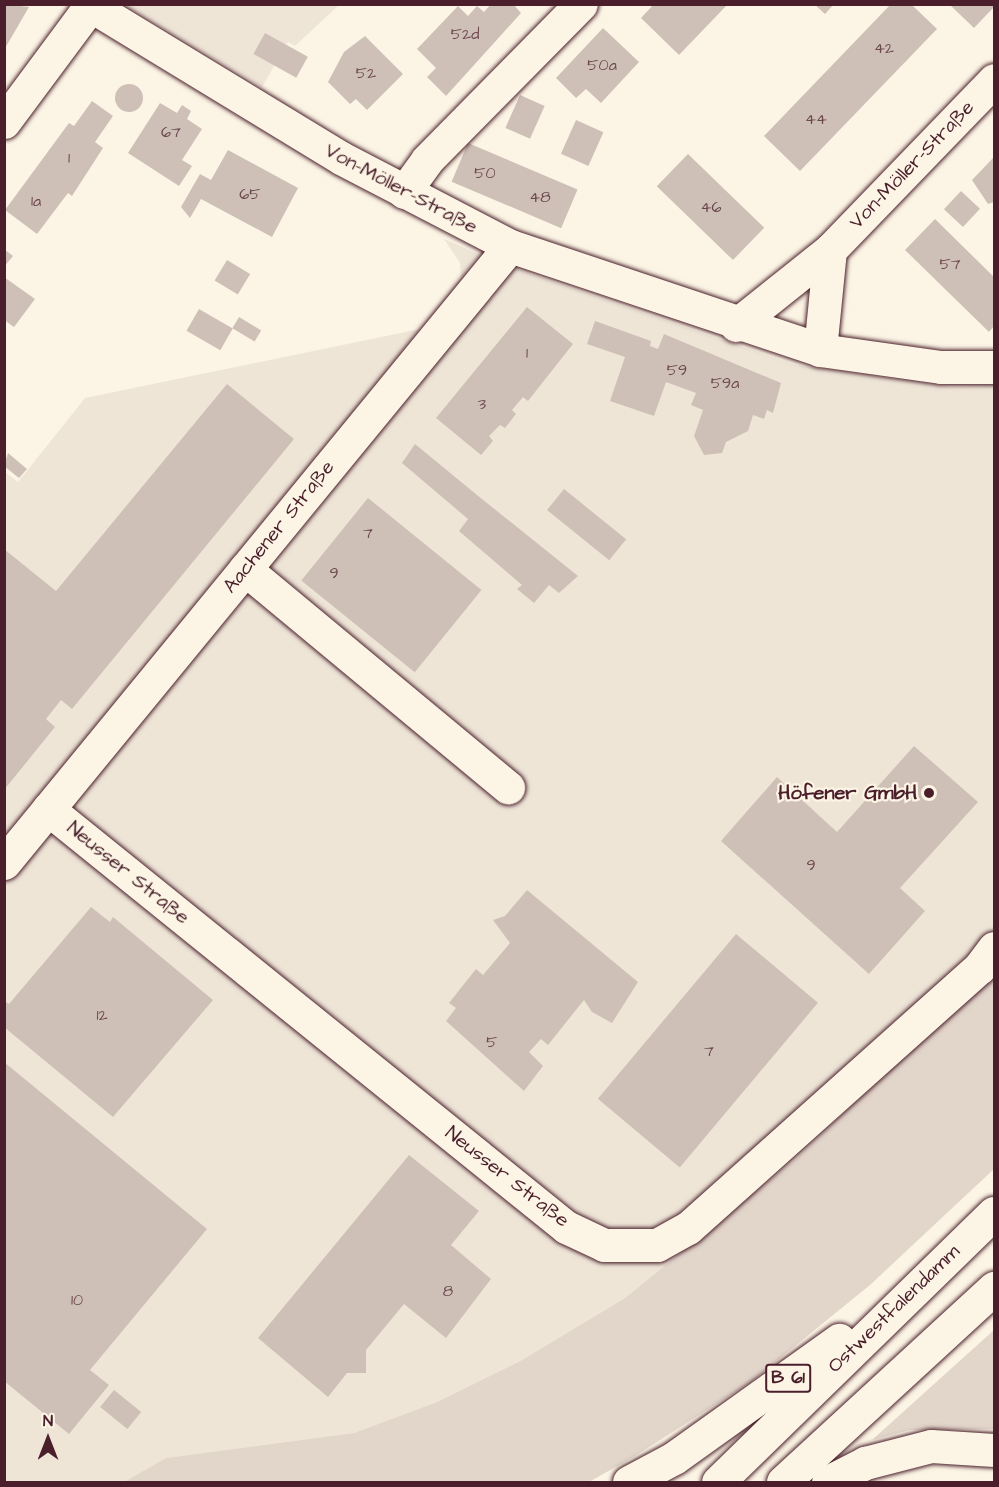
<!DOCTYPE html>
<meta charset="utf-8">
<style>
body{margin:0}
#map{position:relative;width:999px;height:1487px;overflow:hidden;background:#fcf5e5;font-family:"Architects Daughter",sans-serif}
div>[style]{position:absolute}
.built>*{inset:0;background:#eee5d7}
.green>*{inset:0;background:#e2d5ca}
.building>*{inset:0;background:#cfc0b7;transform-origin:0 0}
.round{border-radius:50%}
.roads{filter:drop-shadow(0 0 2px #4a1f2b) drop-shadow(0 0 2px #4a1f2b)}
.minor>*{height:33px;margin:-16.5px;padding:0 16.5px;transform-origin:16.5px;border-radius:16.5px;background:#fcf5e5}
.highway>*{height:33px;margin:-16.5px;padding:0 16.5px;transform-origin:16.5px;border-radius:16.5px;background:#fcf5e5}
.dots>*{width:16px;height:16px;translate:-50% -50%;box-sizing:border-box;border:3px solid #fcf5e5;border-radius:50%}
span{translate:-50% -50%;white-space:nowrap;text-align:center;line-height:1.15;-webkit-text-stroke:4.5px #fcf5e5;paint-order:stroke}
.number-label{font-size:16px;color:#6b474e}
.number-label span{-webkit-text-stroke-width:0}
.shield-label span{padding:2px 4px;background:#fcf5e5;border:2px solid;border-radius:4px;-webkit-text-stroke-width:0}
.shield-label{font-size:18px;color:#4a1f2b;font-weight:700}
.street-label{font-size:20px;color:#4a1f2b}
.poi-label{font-size:20px;color:#4a1f2b;font-weight:700}
.right{translate:-100% -50%;text-align:right}
.frame{position:absolute;inset:0;border:6px solid #4a1f2b;pointer-events:none}
.north{position:absolute;left:18px;top:1409px;width:60px;height:60px;-webkit-text-stroke:4px #fcf5e5;paint-order:stroke;rotate:0deg;font-size:16px;font-weight:700;line-height:24px;text-align:center;color:#4a1f2b}
.north::after{content:'';display:block;margin:auto;width:21px;height:27px;background:#4a1f2b;clip-path:polygon(50% 0,100% 100%,50% 72%,0 100%)}
</style>
<div id="map">
<div class="built">
<div style="clip-path:polygon(125px 5px,339px 5px,295px 46px,288px 42px,262px 87px)"></div>
<div style="clip-path:polygon(444px 239px,498px 263px,795px 365px,952px 387px,994px 385px,994px 968px,795px 1160px,625px 1298px,522px 1360px,437px 1402px,354px 1433px,166px 1458px,124px 1482px,5px 1482px,4px 471px,18px 482px,85px 398px,420px 329px,461px 278px,460px 263px)"></div>
</div>
<div class="green">
<div style="clip-path:polygon(994px 968px,994px 1169px,870px 1285px,752px 1381px,635px 1456px,589px 1482px,124px 1482px,166px 1458px,354px 1433px,437px 1402px,522px 1360px,625px 1298px,795px 1160px)"></div>
<div style="clip-path:polygon(994px 1330px,994px 1429px,910px 1430px,872px 1440px)"></div>
</div>
<div class="building">
<div style="clip-path:polygon(4px 4px,29px 7px,4px 50px)"></div>
<div style="clip-path:polygon(491px 4px,513px 4px,521px 13px,446px 96px,427px 77px,436px 68px,417px 49px,458px 6px,468px 16px,477px 6px,484px 12px)"></div>
<div style="clip-path:polygon(654px 4px,728px 4px,679px 55px,641px 18px)"></div>
<div style="clip-path:polygon(814px 4px,834px 4px,825px 14px)"></div>
<div style="clip-path:polygon(891px 4px,911px 4px,937px 29px,800px 171px,764px 136px)"></div>
<div style="clip-path:polygon(949px 4px,994px 4px,994px 7px,974px 28px)"></div>
<div style="clip-path:polygon(603px 28px,639px 62px,601px 103px,586px 89px,576px 98px,556px 78px)"></div>
<div style="left:265px;top:33px;width:49px;height:24px;rotate:29deg"></div>
<div style="clip-path:polygon(365px 36px,403px 74px,367px 110px,356px 99px,350px 104px,328px 82px,344px 52px)"></div>
<div class="round" style="left:115px;top:84px;width:28px;height:28px"></div>
<div style="left:520px;top:95px;width:27px;height:36px;rotate:24deg"></div>
<div style="clip-path:polygon(92px 101px,113px 116px,95px 142px,103px 148px,72px 196px,68px 193px,37px 234px,5px 210px,69px 123px,74px 126px)"></div>
<div style="clip-path:polygon(160px 103px,177px 113px,182px 105px,191px 111px,187px 119px,202px 129px,182px 160px,192px 166px,179px 186px,128px 153px)"></div>
<div style="left:576px;top:120px;width:30px;height:37px;rotate:24deg"></div>
<div style="left:468px;top:143px;width:119px;height:42px;rotate:23deg"></div>
<div style="clip-path:polygon(228px 150px,298px 188px,272px 237px,201px 199px,190px 218px,181px 207px,200px 174px,211px 180px)"></div>
<div style="left:688px;top:154px;width:106px;height:45px;rotate:44deg"></div>
<div style="clip-path:polygon(994px 157px,994px 202px,988px 204px,972px 180px)"></div>
<div style="left:961px;top:191px;width:26px;height:25px;rotate:43deg"></div>
<div style="clip-path:polygon(935px 219px,994px 277px,994px 326px,989px 332px,905px 250px)"></div>
<div style="clip-path:polygon(4px 249px,13px 256px,4px 267px)"></div>
<div style="left:227px;top:260px;width:27px;height:24px;rotate:31deg"></div>
<div style="clip-path:polygon(4px 277px,35px 299px,14px 327px,4px 320px)"></div>
<div style="clip-path:polygon(527px 307px,573px 344px,528px 401px,523px 397px,512px 410px,516px 414px,505px 428px,500px 425px,489px 436px,493px 441px,481px 455px,436px 418px)"></div>
<div style="left:199px;top:309px;width:39px;height:25px;rotate:30deg"></div>
<div style="left:239px;top:317px;width:26px;height:13px;rotate:31deg"></div>
<div style="clip-path:polygon(595px 321px,651px 341px,650px 346px,658px 349px,664px 334px,781px 383px,773px 413px,767px 410px,764px 419px,753px 415px,748px 431px,726px 442px,722px 453px,704px 455px,694px 436px,703px 410px,691px 405px,696px 393px,666px 382px,654px 416px,610px 401px,625px 357px,587px 344px)"></div>
<div style="clip-path:polygon(227px 384px,294px 439px,72px 709px,61px 700px,46px 719px,55px 727px,4px 790px,4px 549px,56px 591px)"></div>
<div style="clip-path:polygon(415px 444px,477px 495px,578px 576px,559px 593px,549px 585px,534px 603px,517px 589px,522px 585px,459px 531px,468px 519px,402px 463px)"></div>
<div style="clip-path:polygon(8px 453px,27px 469px,19px 478px,4px 466px)"></div>
<div style="left:564px;top:489px;width:80px;height:27px;rotate:39deg"></div>
<div style="left:368px;top:498px;width:146px;height:106px;rotate:39deg"></div>
<div style="clip-path:polygon(914px 746px,978px 802px,900px 888px,925px 911px,869px 974px,721px 841px,777px 777px,837px 832px)"></div>
<div style="clip-path:polygon(527px 890px,638px 982px,612px 1023px,592px 1012px,584px 1000px,548px 1045px,541px 1039px,529px 1052px,543px 1066px,524px 1091px,446px 1021px,456px 1008px,449px 1003px,476px 969px,483px 975px,510px 943px,493px 920px,505px 916px)"></div>
<div style="clip-path:polygon(91px 907px,110px 922px,113px 917px,213px 1000px,113px 1117px,4px 1027px,4px 1001px,9px 1004px)"></div>
<div style="left:736px;top:934px;width:107px;height:215px;rotate:40deg"></div>
<div style="clip-path:polygon(4px 1062px,207px 1229px,90px 1370px,109px 1385px,69px 1434px,4px 1381px)"></div>
<div style="clip-path:polygon(409px 1155px,479px 1211px,451px 1245px,491px 1279px,446px 1338px,404px 1304px,366px 1350px,366px 1373px,347px 1373px,328px 1397px,258px 1338px)"></div>
<div style="left:114px;top:1390px;width:35px;height:22px;rotate:39deg"></div>
</div>
<div class="roads">
<div class="minor">
<div style="left:88px;top:4px;width:296px;rotate:31.3deg"></div>
<div style="left:341px;top:158px;width:191px;rotate:27.5deg"></div>
<div style="left:510px;top:246px;width:327px;rotate:18.5deg"></div>
<div style="left:820px;top:350px;width:122px;rotate:8deg"></div>
<div style="left:941px;top:367px;width:53px"></div>
<div style="left:4px;top:122px;width:144px;rotate:-53.4deg"></div>
<div style="left:404px;top:192px;width:39px;rotate:-54deg"></div>
<div style="left:427px;top:160px;width:219px;rotate:-45.4deg"></div>
<div style="left:736px;top:325px;width:120px;rotate:-38.6deg"></div>
<div style="left:830px;top:250px;width:236px;rotate:-46deg"></div>
<div style="left:820px;top:350px;width:100px;rotate:-84.3deg"></div>
<div style="left:245px;top:569px;width:342px;rotate:39.7deg"></div>
<div style="left:48px;top:809px;width:666px;rotate:38.9deg"></div>
<div style="left:566px;top:1227px;width:42px;rotate:25.3deg"></div>
<div style="left:604px;top:1245px;width:53px"></div>
<div style="left:657px;top:1245px;width:35px;rotate:-29deg"></div>
<div style="left:688px;top:1228px;width:390px;rotate:-41.8deg"></div>
<div style="left:979px;top:968px;width:25px;rotate:-53deg"></div>
<div style="left:4px;top:863px;width:798px;rotate:-50.64deg"></div>
</div>
<div class="highway">
<div style="left:629px;top:1482px;width:51px;rotate:-28.1deg"></div>
<div style="left:674px;top:1458px;width:203px;rotate:-35.6deg"></div>
<div style="left:718px;top:1482px;width:385px;rotate:-44.3deg"></div>
<div style="left:783px;top:1482px;width:287px;rotate:-42.6deg"></div>
<div style="left:828px;top:1482px;width:42px;rotate:-27.2deg"></div>
<div style="left:865px;top:1463px;width:68px;rotate:-14.4deg"></div>
<div style="left:931px;top:1446px;width:63px;rotate:3.6deg"></div>
</div>
</div>
<div class="dots">
<div style="left:929px;top:793px;background:#4a1f2b"></div>
</div>
<div class="number-label">
<span style="left:465px;top:34px">52d</span>
<span style="left:884px;top:48px">42</span>
<span style="left:602px;top:65px">50a</span>
<span style="left:366px;top:73px">52</span>
<span style="left:816px;top:119px">44</span>
<span style="left:171px;top:132px">67</span>
<span style="left:69px;top:158px">1</span>
<span style="left:485px;top:173px">50</span>
<span style="left:250px;top:194px">65</span>
<span style="left:540px;top:197px">48</span>
<span style="left:36px;top:201px">1a</span>
<span style="left:711px;top:207px">46</span>
<span style="left:950px;top:264px">57</span>
<span style="left:527px;top:353px">1</span>
<span style="left:677px;top:370px">59</span>
<span style="left:725px;top:383px">59a</span>
<span style="left:482px;top:404px">3</span>
<span style="left:368px;top:533px">7</span>
<span style="left:334px;top:573px">9</span>
<span style="left:811px;top:865px">9</span>
<span style="left:102px;top:1015px">12</span>
<span style="left:492px;top:1042px">5</span>
<span style="left:709px;top:1051px">7</span>
<span style="left:448px;top:1291px">8</span>
<span style="left:77px;top:1300px">10</span>
</div>
<div class="shield-label">
<span style="left:788px;top:1378px">B 61</span>
</div>
<div class="street-label">
<span style="left:912px;top:165px;rotate:-46deg">Von-Möller-Straße</span>
<span style="left:401px;top:189px;rotate:28deg">Von-Möller-Straße</span>
<span style="left:279px;top:527px;rotate:-51deg">Aachener Straße</span>
<span style="left:128px;top:873px;rotate:39deg">Neusser Straße</span>
<span style="left:507px;top:1177px;rotate:38deg">Neusser Straße</span>
<span style="left:894px;top:1309px;rotate:-44deg">Ostwestfalendamm</span>
</div>
<div class="poi-label">
<span class="right" style="left:917px;top:793px">Höfener GmbH</span>
</div>
<div class="frame"></div>
<div class="north">N</div>
</div>
